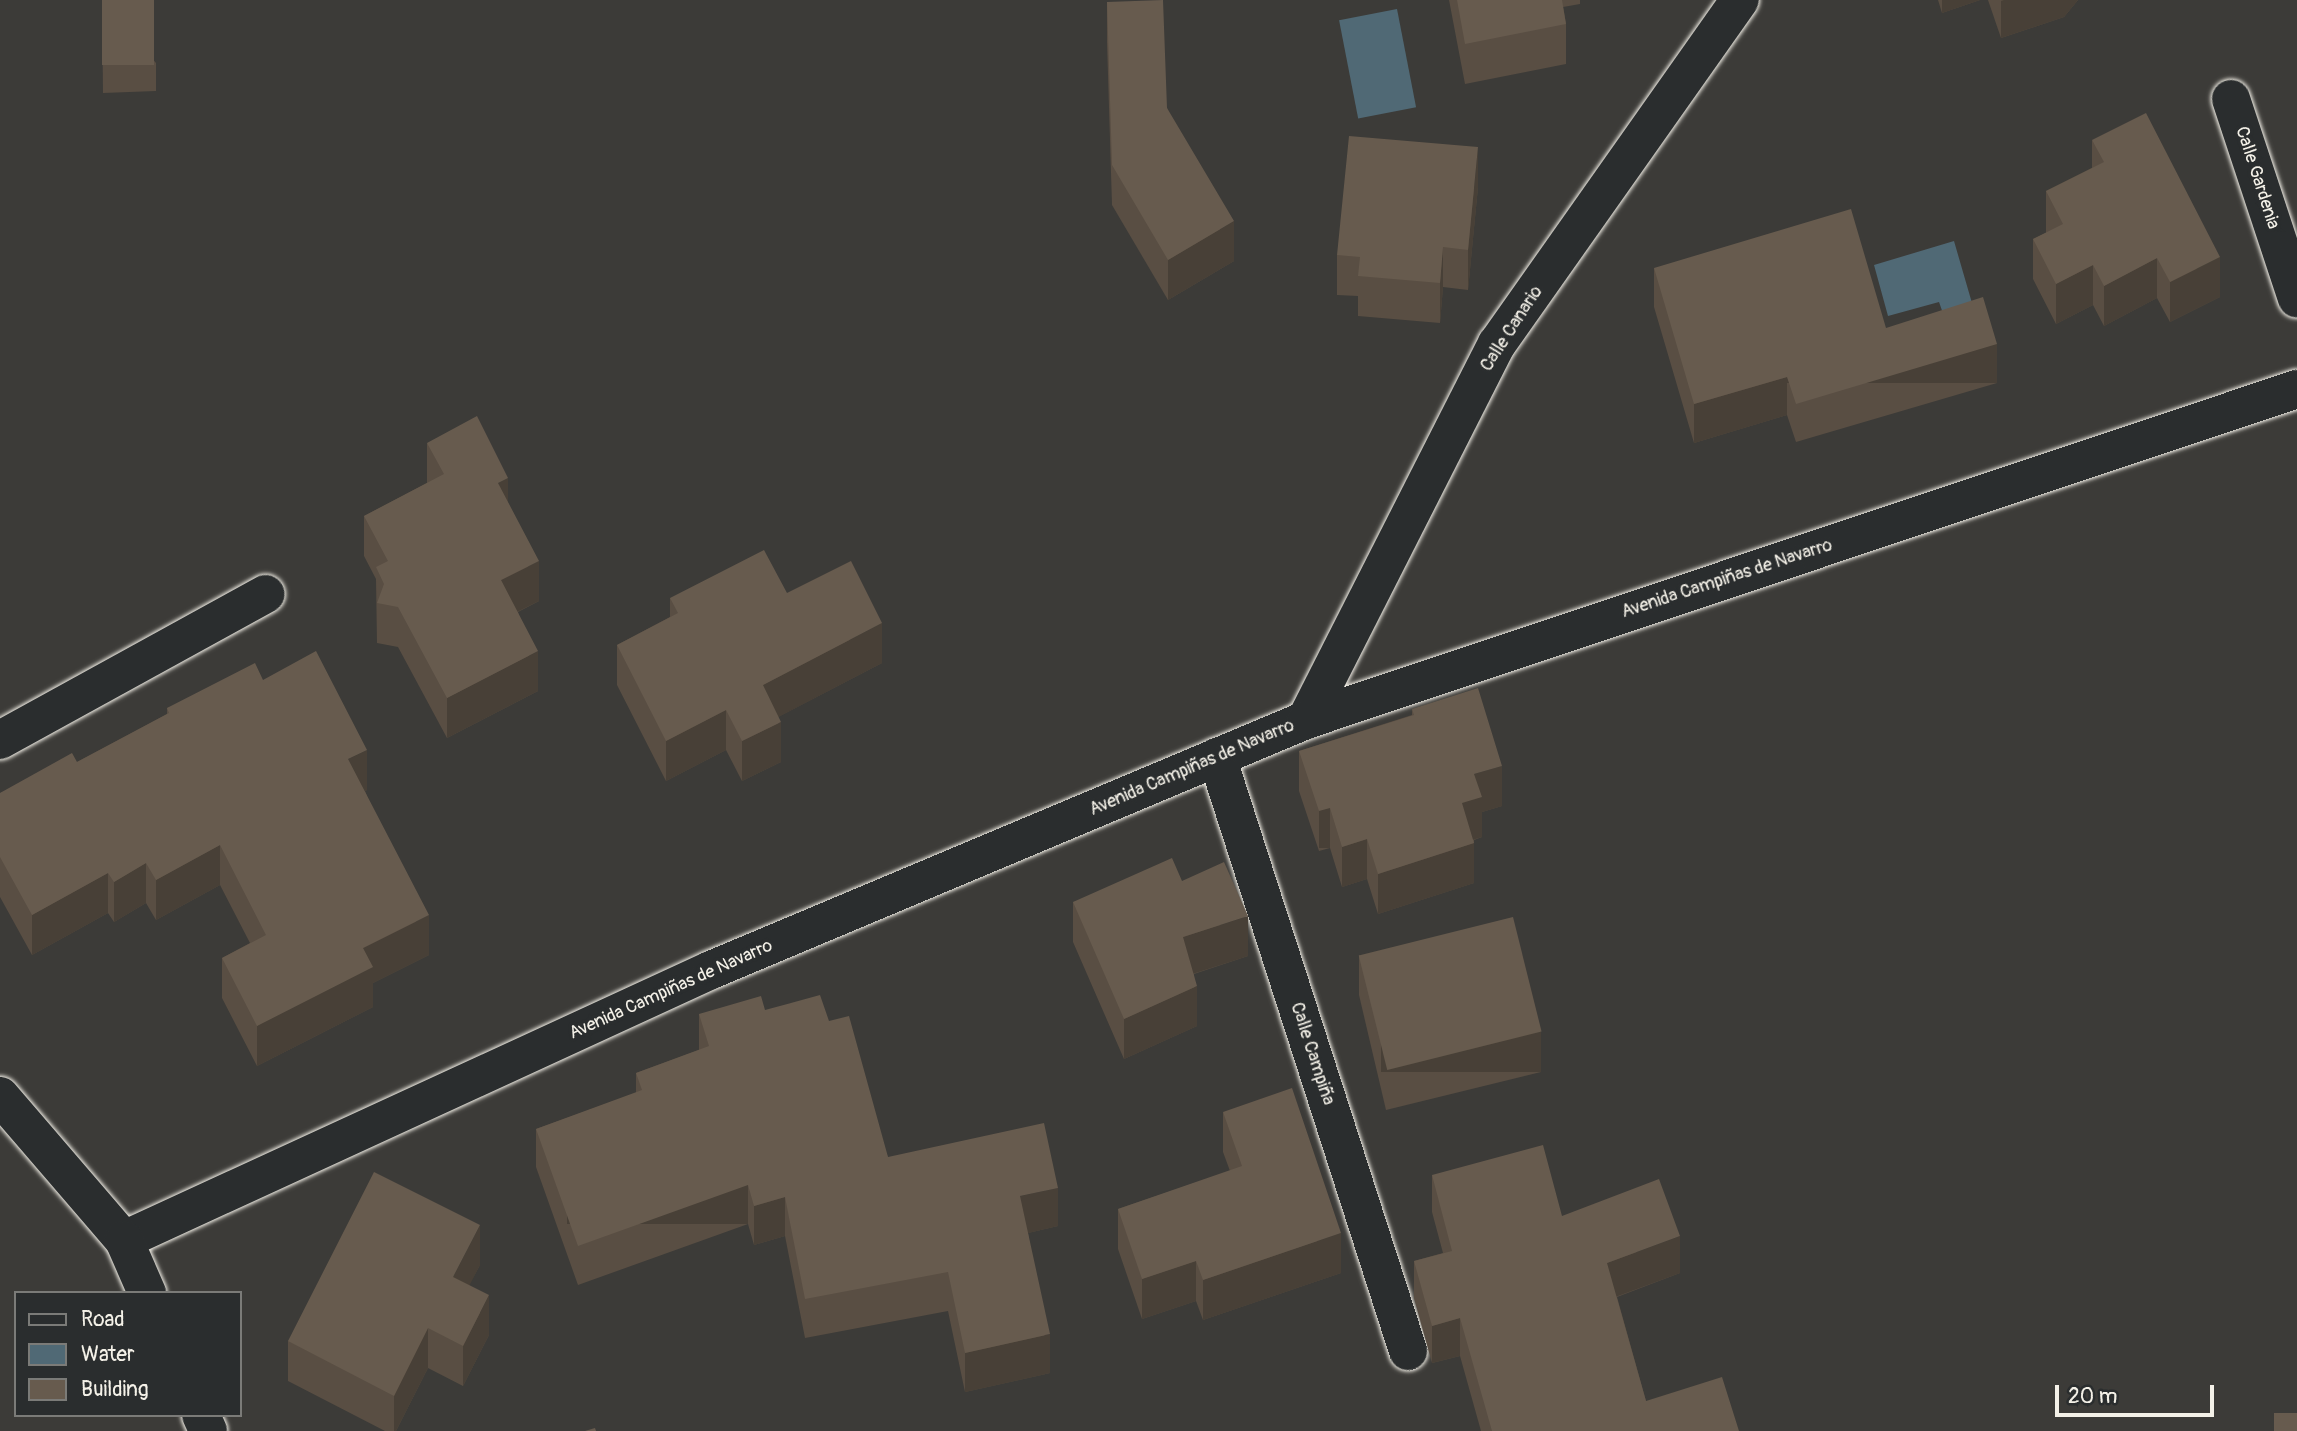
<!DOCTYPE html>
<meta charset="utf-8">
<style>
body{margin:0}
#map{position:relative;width:2297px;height:1431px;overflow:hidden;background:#3c3b38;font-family:Pangolin,sans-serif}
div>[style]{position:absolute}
.water>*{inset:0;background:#506975;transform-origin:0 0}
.roads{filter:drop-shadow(0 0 2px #f4f1e8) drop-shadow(0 0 2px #f4f1e8)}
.minor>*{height:38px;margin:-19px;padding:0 19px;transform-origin:19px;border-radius:19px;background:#2a2d2e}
.tertiary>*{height:38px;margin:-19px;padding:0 19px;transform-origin:19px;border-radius:19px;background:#2a2d2e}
.wall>*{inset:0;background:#594e43}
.shaded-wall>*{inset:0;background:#484037;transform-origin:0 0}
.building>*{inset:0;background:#675b4e;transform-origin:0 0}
span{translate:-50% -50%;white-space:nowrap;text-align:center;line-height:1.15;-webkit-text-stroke:7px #2a2d2e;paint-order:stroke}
.street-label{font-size:18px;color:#f4f1e8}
.legend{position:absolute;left:14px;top:1291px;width:228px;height:126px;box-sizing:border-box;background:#2a2d2e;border:2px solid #7b7b78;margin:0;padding:9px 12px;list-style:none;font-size:21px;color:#f4f1e8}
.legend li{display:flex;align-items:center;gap:14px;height:35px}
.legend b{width:35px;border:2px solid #7b7b78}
.scale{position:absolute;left:2055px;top:1385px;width:159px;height:32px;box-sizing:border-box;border:4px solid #f4f1e8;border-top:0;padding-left:9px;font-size:21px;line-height:24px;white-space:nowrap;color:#f4f1e8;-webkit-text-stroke:5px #2a2d2e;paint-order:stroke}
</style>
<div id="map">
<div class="water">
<div style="left:1397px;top:9px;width:100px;height:59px;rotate:79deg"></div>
<div style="clip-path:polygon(1954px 241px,1974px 310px,1945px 319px,1939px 302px,1888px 316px,1874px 265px)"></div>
</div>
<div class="roads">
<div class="minor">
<div style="left:2231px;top:99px;width:210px;rotate:71.7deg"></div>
<div style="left:1306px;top:720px;width:422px;rotate:-63.1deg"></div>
<div style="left:1497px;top:344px;width:421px;rotate:-54.8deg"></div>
<div style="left:0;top:740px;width:303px;rotate:-28.8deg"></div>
<div style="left:1217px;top:757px;width:624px;rotate:72.17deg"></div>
<div style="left:124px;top:1240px;width:646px;rotate:-24.7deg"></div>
<div style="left:711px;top:970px;width:645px;rotate:-22.79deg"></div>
<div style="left:1306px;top:720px;width:1045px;rotate:-18.47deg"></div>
</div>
<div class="tertiary">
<div style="left:0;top:1096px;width:190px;rotate:49.3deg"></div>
<div style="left:124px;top:1240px;width:58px;rotate:66.5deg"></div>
<div style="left:201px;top:1415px;width:17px;rotate:66deg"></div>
</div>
</div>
<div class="wall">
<div style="clip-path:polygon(102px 0,156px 63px,156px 91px,103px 93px)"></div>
<div style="clip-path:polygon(1449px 0,1580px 0,1580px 4px,1563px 7px,1566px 24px,1566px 64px,1465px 84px)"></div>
<div style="clip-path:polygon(1938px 0,1980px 0,1942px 13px)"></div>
<div style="clip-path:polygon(1988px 0,2078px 0,2064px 17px,2001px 38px)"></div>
<div style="clip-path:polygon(1107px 2px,1167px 108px,1234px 261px,1168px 300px,1112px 205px,1107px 42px)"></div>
<div style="clip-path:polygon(2092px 140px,2220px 297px,2170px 322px,2157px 298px,2104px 326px,2093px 305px,2056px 324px,2033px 279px,2033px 239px,2046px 233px,2046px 191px,2092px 168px)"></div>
<div style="clip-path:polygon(1478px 187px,1468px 290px,1443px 287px,1440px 323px,1358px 316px,1358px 296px,1337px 295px,1337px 255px)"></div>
<div style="clip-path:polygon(1654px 268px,1886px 328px,1997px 383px,1796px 442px,1787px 415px,1694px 443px,1654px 307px)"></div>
<div style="clip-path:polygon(427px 443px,508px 503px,539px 601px,518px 612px,538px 691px,447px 738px,398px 647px,377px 643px,376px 579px,364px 556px,364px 516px,427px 483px)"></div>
<div style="clip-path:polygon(787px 593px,882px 663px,778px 717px,781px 762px,742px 781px,726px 750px,666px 781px,617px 685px,617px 645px,670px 617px,670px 598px)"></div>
<div style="clip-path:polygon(263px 680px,367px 790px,365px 791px,429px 955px,373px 983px,373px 1007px,257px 1066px,222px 998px,222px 958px,250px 943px,220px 885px,156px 920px,146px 903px,114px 922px,108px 913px,32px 955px,0 897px,0 793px,77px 762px,167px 714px,167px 708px)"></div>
<div style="clip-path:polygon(1412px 709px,1502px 806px,1482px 812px,1482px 837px,1474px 840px,1474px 883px,1378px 914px,1367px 879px,1342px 887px,1330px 848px,1319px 851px,1299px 791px,1299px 751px,1412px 715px)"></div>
<div style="clip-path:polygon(1182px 881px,1248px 956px,1194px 974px,1197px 1026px,1124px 1059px,1073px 942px,1073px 902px)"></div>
<div style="clip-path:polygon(1359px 955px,1541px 1072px,1386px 1110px,1359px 995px)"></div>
<div style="clip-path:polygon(765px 1010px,829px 1021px,888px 1157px,1058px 1226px,1028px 1233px,1050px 1373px,965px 1392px,948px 1311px,805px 1338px,785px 1236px,754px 1245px,748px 1224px,578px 1285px,536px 1167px,536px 1129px,636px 1093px,636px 1073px,699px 1050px,699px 1014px)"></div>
<div style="clip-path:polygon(1223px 1112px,1341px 1273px,1203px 1320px,1196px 1301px,1142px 1319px,1118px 1249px,1118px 1209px,1230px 1171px,1223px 1152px)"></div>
<div style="clip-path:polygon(1432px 1175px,1562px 1216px,1680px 1273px,1617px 1297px,1646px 1401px,1739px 1431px,1481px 1431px,1460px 1356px,1432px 1363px,1414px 1298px,1414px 1261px,1443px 1253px,1432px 1212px)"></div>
<div style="clip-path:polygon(480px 1265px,469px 1285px,489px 1335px,463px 1386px,428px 1368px,396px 1431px,385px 1431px,288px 1381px,288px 1341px)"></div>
</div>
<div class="shaded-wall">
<div style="clip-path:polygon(1942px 0,1980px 0,1942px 13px)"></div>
<div style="clip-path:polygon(2004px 0,2078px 0,2064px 17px,2001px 38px,2001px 1px)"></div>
<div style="clip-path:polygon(1478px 147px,1478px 187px,1468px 290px,1468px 250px)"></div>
<div style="clip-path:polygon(1234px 221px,1234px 261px,1168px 300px,1168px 260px)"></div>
<div style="clip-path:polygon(1443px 247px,1443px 287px,1440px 323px,1440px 283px)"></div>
<div style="clip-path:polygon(2220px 257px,2220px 297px,2170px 322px,2170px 282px)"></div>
<div style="clip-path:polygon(2157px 258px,2157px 298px,2104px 326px,2104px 286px)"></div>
<div style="clip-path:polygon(2093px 265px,2093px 305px,2056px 324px,2056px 284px)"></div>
<div style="left:1997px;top:344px;width:39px;height:210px;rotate:90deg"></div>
<div style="clip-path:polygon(1787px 377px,1787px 415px,1694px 443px,1694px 404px)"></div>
<div style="clip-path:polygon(508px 478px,508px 518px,498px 483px)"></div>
<div style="clip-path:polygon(539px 561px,539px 601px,501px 620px,501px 580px)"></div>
<div style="clip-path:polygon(882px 623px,882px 663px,763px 725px,763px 685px)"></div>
<div style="clip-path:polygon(538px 651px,538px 691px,447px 738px,447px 698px)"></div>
<div style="clip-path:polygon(726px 710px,726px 750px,666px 781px,666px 741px)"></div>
<div style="clip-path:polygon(781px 722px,781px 762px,742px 781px,742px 741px)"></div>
<div style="clip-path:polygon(367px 750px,367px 790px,348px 799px,348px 759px)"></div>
<div style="clip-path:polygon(1502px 766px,1502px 806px,1482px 812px,1482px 837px,1462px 843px,1462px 803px,1474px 774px)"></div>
<div style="left:1330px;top:808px;width:40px;height:11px;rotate:90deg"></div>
<div style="clip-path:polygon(1367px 839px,1367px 879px,1342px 887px,1342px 847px)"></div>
<div style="clip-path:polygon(1474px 843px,1474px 883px,1378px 914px,1378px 874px)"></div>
<div style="clip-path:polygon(220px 845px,220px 885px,156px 920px,156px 880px)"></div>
<div style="clip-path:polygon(146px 863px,146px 903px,114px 922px,114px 882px)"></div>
<div style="clip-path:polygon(108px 873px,108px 913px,32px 955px,32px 915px)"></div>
<div style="clip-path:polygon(429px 915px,429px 955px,373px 983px,373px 1007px,257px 1066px,257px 1026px,363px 948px)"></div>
<div style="clip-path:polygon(1248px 916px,1248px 956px,1183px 977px,1183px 937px)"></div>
<div style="clip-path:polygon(1197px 986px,1197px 1026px,1124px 1059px,1124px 1019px)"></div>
<div style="left:1541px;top:1032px;width:40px;height:160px;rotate:90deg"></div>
<div style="left:748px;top:1185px;width:39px;height:181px;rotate:90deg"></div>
<div style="clip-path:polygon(1058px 1188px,1058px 1226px,1020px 1235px,1020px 1196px)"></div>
<div style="clip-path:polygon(785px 1197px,785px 1236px,754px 1245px,754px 1206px)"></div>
<div style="clip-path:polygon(480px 1225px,480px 1265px,453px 1317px,453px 1277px)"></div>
<div style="clip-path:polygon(1341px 1233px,1341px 1273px,1203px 1320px,1203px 1280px)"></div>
<div style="clip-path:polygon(1680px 1236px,1680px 1273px,1607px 1300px,1607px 1263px)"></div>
<div style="clip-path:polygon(1196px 1261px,1196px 1301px,1142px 1319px,1142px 1279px)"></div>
<div style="clip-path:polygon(489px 1295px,489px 1335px,463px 1386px,463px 1346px)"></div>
<div style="clip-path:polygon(1460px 1318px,1460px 1356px,1432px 1363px,1432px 1326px)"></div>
<div style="clip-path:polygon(428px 1328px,428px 1368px,396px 1431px,394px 1431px,394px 1396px)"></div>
<div style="clip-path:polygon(1050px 1334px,1050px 1373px,965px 1392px,965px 1353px)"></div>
</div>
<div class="building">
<div style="left:102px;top:0;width:52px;height:65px"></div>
<div style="clip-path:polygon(1163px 0,1167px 108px,1234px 221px,1168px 260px,1112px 165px,1107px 2px)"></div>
<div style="clip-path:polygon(1457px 0,1562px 0,1566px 24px,1465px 44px)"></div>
<div style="clip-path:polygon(2146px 113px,2220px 257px,2170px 282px,2157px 258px,2104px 286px,2093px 265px,2056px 284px,2033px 239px,2063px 224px,2046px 191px,2104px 162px,2092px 140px)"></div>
<div style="clip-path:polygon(1349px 136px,1478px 147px,1468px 250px,1443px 247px,1440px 283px,1358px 276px,1360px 257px,1337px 255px)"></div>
<div style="clip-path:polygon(1851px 209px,1886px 328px,1983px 297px,1997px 344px,1796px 404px,1787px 377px,1694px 404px,1654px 268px)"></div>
<div style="clip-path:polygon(477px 416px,508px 478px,498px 483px,539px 561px,501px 580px,538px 651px,447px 698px,398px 607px,377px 603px,384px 584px,376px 567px,388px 561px,364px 516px,444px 474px,427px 443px)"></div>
<div style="clip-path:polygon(764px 550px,787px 593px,851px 561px,882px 623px,763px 685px,781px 722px,742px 741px,726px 710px,666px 741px,617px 645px,678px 613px,670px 598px)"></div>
<div style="clip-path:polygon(316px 651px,367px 750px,348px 759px,429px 915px,363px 948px,373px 967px,257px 1026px,222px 958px,266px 935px,220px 845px,156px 880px,146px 863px,114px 882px,108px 873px,32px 915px,0 857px,0 793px,72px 753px,77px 762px,169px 713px,167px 708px,255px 663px,263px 680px)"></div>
<div style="clip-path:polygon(1478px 688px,1502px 766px,1474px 774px,1482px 797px,1462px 803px,1474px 843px,1378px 874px,1367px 839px,1342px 847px,1330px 808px,1319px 811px,1299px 751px,1414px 715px,1412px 709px)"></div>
<div style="clip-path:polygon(1172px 858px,1182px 881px,1224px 862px,1248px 916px,1183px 937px,1197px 986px,1124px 1019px,1073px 902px)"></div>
<div style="left:1513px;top:917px;width:118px;height:159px;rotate:76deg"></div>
<div style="clip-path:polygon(820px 995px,829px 1021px,849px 1016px,888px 1157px,1044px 1123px,1058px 1188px,1020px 1196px,1050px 1334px,965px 1353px,948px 1272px,805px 1299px,785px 1197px,754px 1206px,748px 1185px,578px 1246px,536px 1129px,642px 1090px,636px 1073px,709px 1046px,699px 1014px,761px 996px,765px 1010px)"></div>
<div style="clip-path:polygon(1292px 1088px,1341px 1233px,1203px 1280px,1196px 1261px,1142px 1279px,1118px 1209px,1242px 1166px,1223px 1112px)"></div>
<div style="clip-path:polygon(1543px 1145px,1562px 1216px,1659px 1179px,1680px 1236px,1607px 1263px,1646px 1401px,1722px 1377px,1739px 1431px,1492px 1431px,1460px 1318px,1432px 1326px,1414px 1261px,1452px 1251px,1432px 1175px)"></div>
<div style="clip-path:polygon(374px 1172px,480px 1225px,453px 1277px,489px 1295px,463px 1346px,428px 1328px,394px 1396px,288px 1341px)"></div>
<div style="left:2274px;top:1413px;width:23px;height:18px"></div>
<div style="clip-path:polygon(595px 1428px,596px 1431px,585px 1431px)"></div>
</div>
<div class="street-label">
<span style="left:2257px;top:178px;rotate:72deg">Calle Gardenia</span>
<span style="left:1512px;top:329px;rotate:-57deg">Calle Canario</span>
<span style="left:1727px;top:579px;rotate:-18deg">Avenida Campiñas de Navarro</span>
<span style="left:1192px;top:768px;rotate:-23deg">Avenida Campiñas de Navarro</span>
<span style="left:671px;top:990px;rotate:-24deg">Avenida Campiñas de Navarro</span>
<span style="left:1312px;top:1054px;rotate:72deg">Calle Campiña</span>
</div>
<ul class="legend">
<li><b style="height:9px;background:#2a2d2e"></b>Road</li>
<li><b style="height:19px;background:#506975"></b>Water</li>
<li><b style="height:19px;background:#675b4e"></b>Building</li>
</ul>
<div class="scale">20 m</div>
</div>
